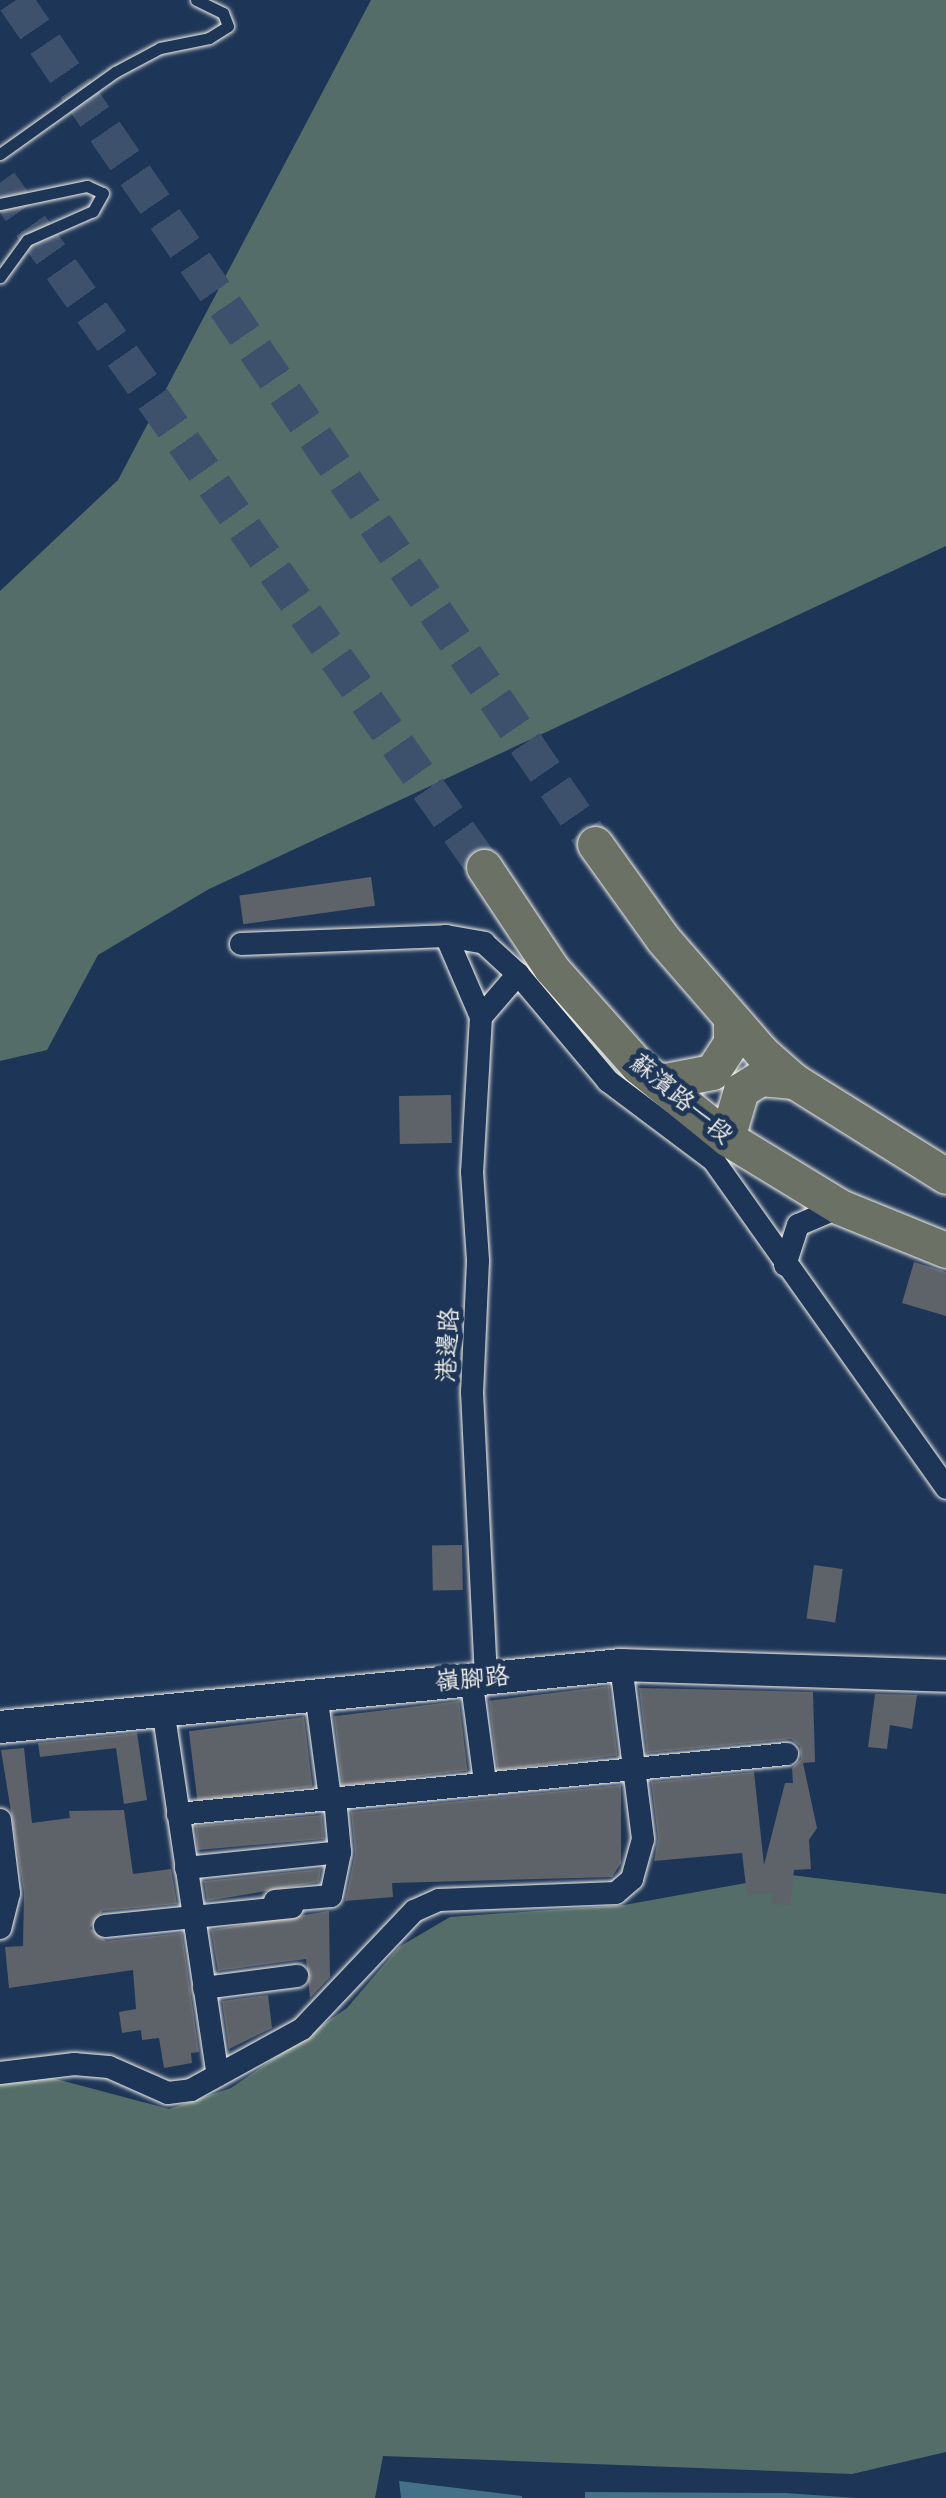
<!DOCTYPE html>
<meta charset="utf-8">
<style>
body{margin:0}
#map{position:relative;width:946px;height:2498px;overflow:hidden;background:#1d3557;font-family:Delius,"LXGW WenKai TC",sans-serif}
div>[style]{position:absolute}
.green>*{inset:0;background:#546d69}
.water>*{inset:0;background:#447088}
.building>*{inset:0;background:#5e6269;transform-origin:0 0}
.primary-tunnel>*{height:35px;margin-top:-17.5px;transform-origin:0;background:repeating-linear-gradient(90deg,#3d516d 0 35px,transparent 0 53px)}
.roads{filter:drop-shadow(0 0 2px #f4f1e8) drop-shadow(0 0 2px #f4f1e8)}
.lane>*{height:11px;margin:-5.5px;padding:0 5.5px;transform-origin:5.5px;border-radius:5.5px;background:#1d3557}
.street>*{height:22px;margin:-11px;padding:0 11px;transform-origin:11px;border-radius:11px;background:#1d3557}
.secondary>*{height:32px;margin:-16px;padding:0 16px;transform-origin:16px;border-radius:16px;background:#1d3557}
.primary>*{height:35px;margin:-17.5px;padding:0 17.5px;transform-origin:17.5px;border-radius:17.5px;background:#6b7165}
span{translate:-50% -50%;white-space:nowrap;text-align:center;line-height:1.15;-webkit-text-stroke:10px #1d3557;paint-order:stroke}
.street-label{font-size:25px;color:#f4f1e8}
</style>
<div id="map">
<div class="green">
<div style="clip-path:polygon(371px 0,946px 0,946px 546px,209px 889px,98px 955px,47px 1050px,0 1061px,0 591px,118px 480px)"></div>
<div style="clip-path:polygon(791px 1875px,946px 1894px,946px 2452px,852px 2474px,383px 2456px,375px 2498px,0 2498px,0 2083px,41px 2075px,169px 2109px,231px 2088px,347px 2008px,399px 1947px,450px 1917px,624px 1905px)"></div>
</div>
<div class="water">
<div style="clip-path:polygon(399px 2481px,522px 2496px,522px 2498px,401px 2498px)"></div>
<div style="clip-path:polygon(585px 2492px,785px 2493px,857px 2498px,585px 2498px)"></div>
</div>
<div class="building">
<div style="left:371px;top:877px;width:29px;height:133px;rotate:82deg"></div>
<div style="left:451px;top:1095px;width:48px;height:52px;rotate:89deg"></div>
<div style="clip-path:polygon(914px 1262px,946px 1272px,946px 1316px,902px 1303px)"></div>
<div style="left:462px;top:1545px;width:45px;height:30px;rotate:89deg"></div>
<div style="left:814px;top:1565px;width:29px;height:54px;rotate:8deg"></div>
<div style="left:609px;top:1686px;width:70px;height:121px;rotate:83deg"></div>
<div style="clip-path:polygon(639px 1688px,813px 1692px,815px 1762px,803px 1763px,817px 1828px,809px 1840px,811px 1869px,794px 1870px,790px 1905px,772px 1904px,774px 1893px,747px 1895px,742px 1853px,654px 1861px,658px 1838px,651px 1782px,754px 1772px,764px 1865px,785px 1783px,793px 1783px,792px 1768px,801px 1759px,800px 1746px,791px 1739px,647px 1753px)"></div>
<div style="clip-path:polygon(875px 1694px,917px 1695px,912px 1729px,890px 1725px,887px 1749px,868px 1747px)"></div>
<div style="left:459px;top:1701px;width:70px;height:126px;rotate:83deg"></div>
<div style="left:304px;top:1717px;width:70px;height:116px;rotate:83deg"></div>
<div style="clip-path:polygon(137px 1733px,147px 1800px,124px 1804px,116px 1748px,40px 1757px,38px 1743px)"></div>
<div style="clip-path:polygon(24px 1748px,32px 1823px,70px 1818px,69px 1811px,124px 1810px,133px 1874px,171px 1869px,177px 1904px,103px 1911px,90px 1928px,106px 1941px,182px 1933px,199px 2052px,191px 2053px,192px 2063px,164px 2068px,159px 2038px,142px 2040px,141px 2030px,122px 2033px,119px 2012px,136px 2009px,133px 1970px,9px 1988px,5px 1947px,23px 1946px,24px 1892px,1px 1750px)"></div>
<div style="clip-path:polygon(621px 1785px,621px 1863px,612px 1877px,392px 1883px,393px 1897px,345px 1901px,355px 1854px,351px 1812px)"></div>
<div style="left:322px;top:1815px;width:24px;height:127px;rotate:85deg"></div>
<div style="clip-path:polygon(321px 1869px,319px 1882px,207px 1901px,204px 1881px)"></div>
<div style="clip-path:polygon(329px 1911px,330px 1977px,310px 1998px,306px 1959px,218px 1971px,211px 1930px)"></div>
<div style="clip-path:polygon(268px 1995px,272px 2028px,229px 2049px,222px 2001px)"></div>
</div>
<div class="primary-tunnel">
<div style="left:15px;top:0;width:1024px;rotate:55.5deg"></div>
<div style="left:0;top:182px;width:839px;rotate:54.76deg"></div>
</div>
<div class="roads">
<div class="lane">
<div style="left:0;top:154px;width:141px;rotate:-35.5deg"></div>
<div style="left:115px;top:72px;width:51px;rotate:-28.1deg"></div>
<div style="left:160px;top:48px;width:50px;rotate:-11.5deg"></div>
<div style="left:209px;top:38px;width:22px;rotate:-32deg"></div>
<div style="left:228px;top:26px;width:14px;rotate:-111deg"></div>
<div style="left:223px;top:13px;width:30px;rotate:-154deg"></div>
<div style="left:0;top:204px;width:89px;rotate:-11.7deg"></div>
<div style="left:87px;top:186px;width:17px;rotate:24deg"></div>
<div style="left:103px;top:193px;width:21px;rotate:119deg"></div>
<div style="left:93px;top:211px;width:72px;rotate:156.3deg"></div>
<div style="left:27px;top:240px;width:46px;rotate:126.1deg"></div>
</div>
<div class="street">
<div style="left:446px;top:936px;width:88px;rotate:66.6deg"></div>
<div style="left:481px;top:1017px;width:155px;rotate:93.3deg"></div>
<div style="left:472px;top:1172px;width:89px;rotate:86.1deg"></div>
<div style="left:478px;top:1261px;width:131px;rotate:92.6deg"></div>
<div style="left:472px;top:1392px;width:284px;rotate:87.2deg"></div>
<div style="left:241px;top:944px;width:205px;rotate:-2.2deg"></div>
<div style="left:446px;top:936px;width:39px;rotate:10deg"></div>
<div style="left:484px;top:943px;width:46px;rotate:42.4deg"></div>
<div style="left:518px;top:974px;width:140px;rotate:49.9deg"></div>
<div style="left:608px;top:1081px;width:130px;rotate:36.9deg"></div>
<div style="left:481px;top:1017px;width:57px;rotate:-49.3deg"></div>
<div style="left:704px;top:1147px;width:418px;rotate:54.6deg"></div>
<div style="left:785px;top:1265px;width:42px;rotate:-72deg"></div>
<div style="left:798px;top:1225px;width:46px;rotate:-23.2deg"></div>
<div style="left:471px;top:1677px;width:106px;rotate:82.4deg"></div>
<div style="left:316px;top:1693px;width:106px;rotate:82.4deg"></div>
<div style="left:163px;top:1709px;width:370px;rotate:81.5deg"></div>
<div style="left:178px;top:1814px;width:612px;rotate:-5.63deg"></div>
<div style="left:0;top:1820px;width:74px;rotate:83deg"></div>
<div style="left:9px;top:1893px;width:36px;rotate:104deg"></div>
<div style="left:186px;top:1868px;width:155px;rotate:-5.9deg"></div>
<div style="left:340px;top:1852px;width:54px;rotate:-95.3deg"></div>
<div style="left:275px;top:1901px;width:56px;rotate:-5.1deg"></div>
<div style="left:331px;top:1896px;width:45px;rotate:-78.4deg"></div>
<div style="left:105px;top:1926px;width:188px;rotate:-5.8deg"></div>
<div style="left:204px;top:1988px;width:94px;rotate:-7.4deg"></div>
<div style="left:0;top:2073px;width:75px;rotate:-6.9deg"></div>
<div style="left:74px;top:2064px;width:35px;rotate:5deg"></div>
<div style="left:109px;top:2067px;width:64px;rotate:23.8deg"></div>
<div style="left:168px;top:2093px;width:23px;rotate:-7deg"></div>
<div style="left:191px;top:2090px;width:127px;rotate:-28.8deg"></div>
<div style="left:302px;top:2029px;width:163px;rotate:-46.5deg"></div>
<div style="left:414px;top:1911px;width:27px;rotate:-24deg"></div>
<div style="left:439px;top:1900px;width:177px;rotate:-2.3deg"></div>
<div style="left:616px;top:1893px;width:21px;rotate:-41deg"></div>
<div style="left:632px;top:1879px;width:41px;rotate:-74.6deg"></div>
<div style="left:643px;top:1839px;width:175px;rotate:-97.2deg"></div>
</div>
<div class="secondary">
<div style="left:0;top:1727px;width:624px;rotate:-5.7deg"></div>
<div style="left:621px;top:1665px;width:325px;rotate:1.9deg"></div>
</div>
<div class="primary">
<div style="left:595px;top:844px;width:117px;rotate:54.4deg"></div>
<div style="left:663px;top:939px;width:151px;rotate:49deg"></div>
<div style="left:762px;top:1053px;width:43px;rotate:41.2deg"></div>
<div style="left:794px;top:1081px;width:179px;rotate:32deg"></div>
<div style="left:484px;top:867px;width:121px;rotate:56.4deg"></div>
<div style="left:551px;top:968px;width:131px;rotate:48.4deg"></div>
<div style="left:638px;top:1066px;width:114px;rotate:39deg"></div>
<div style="left:727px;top:1138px;width:132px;rotate:31.4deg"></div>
<div style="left:840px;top:1207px;width:114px;rotate:22.1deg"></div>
<div style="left:660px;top:1082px;width:53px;rotate:-10.9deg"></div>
<div style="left:712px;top:1072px;width:35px;rotate:-57deg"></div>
<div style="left:731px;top:1043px;width:23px;rotate:-90deg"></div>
<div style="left:727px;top:1138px;width:50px;rotate:-73.7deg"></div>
<div style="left:741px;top:1090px;width:22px;rotate:-32deg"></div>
<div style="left:760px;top:1078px;width:34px;rotate:5deg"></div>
</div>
</div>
<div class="street-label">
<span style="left:682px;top:1098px;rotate:40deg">蘇濱路一段</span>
<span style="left:447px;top:1345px;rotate:-87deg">港邊路</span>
<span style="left:472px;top:1678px;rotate:-5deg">嶺腳路</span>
</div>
</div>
